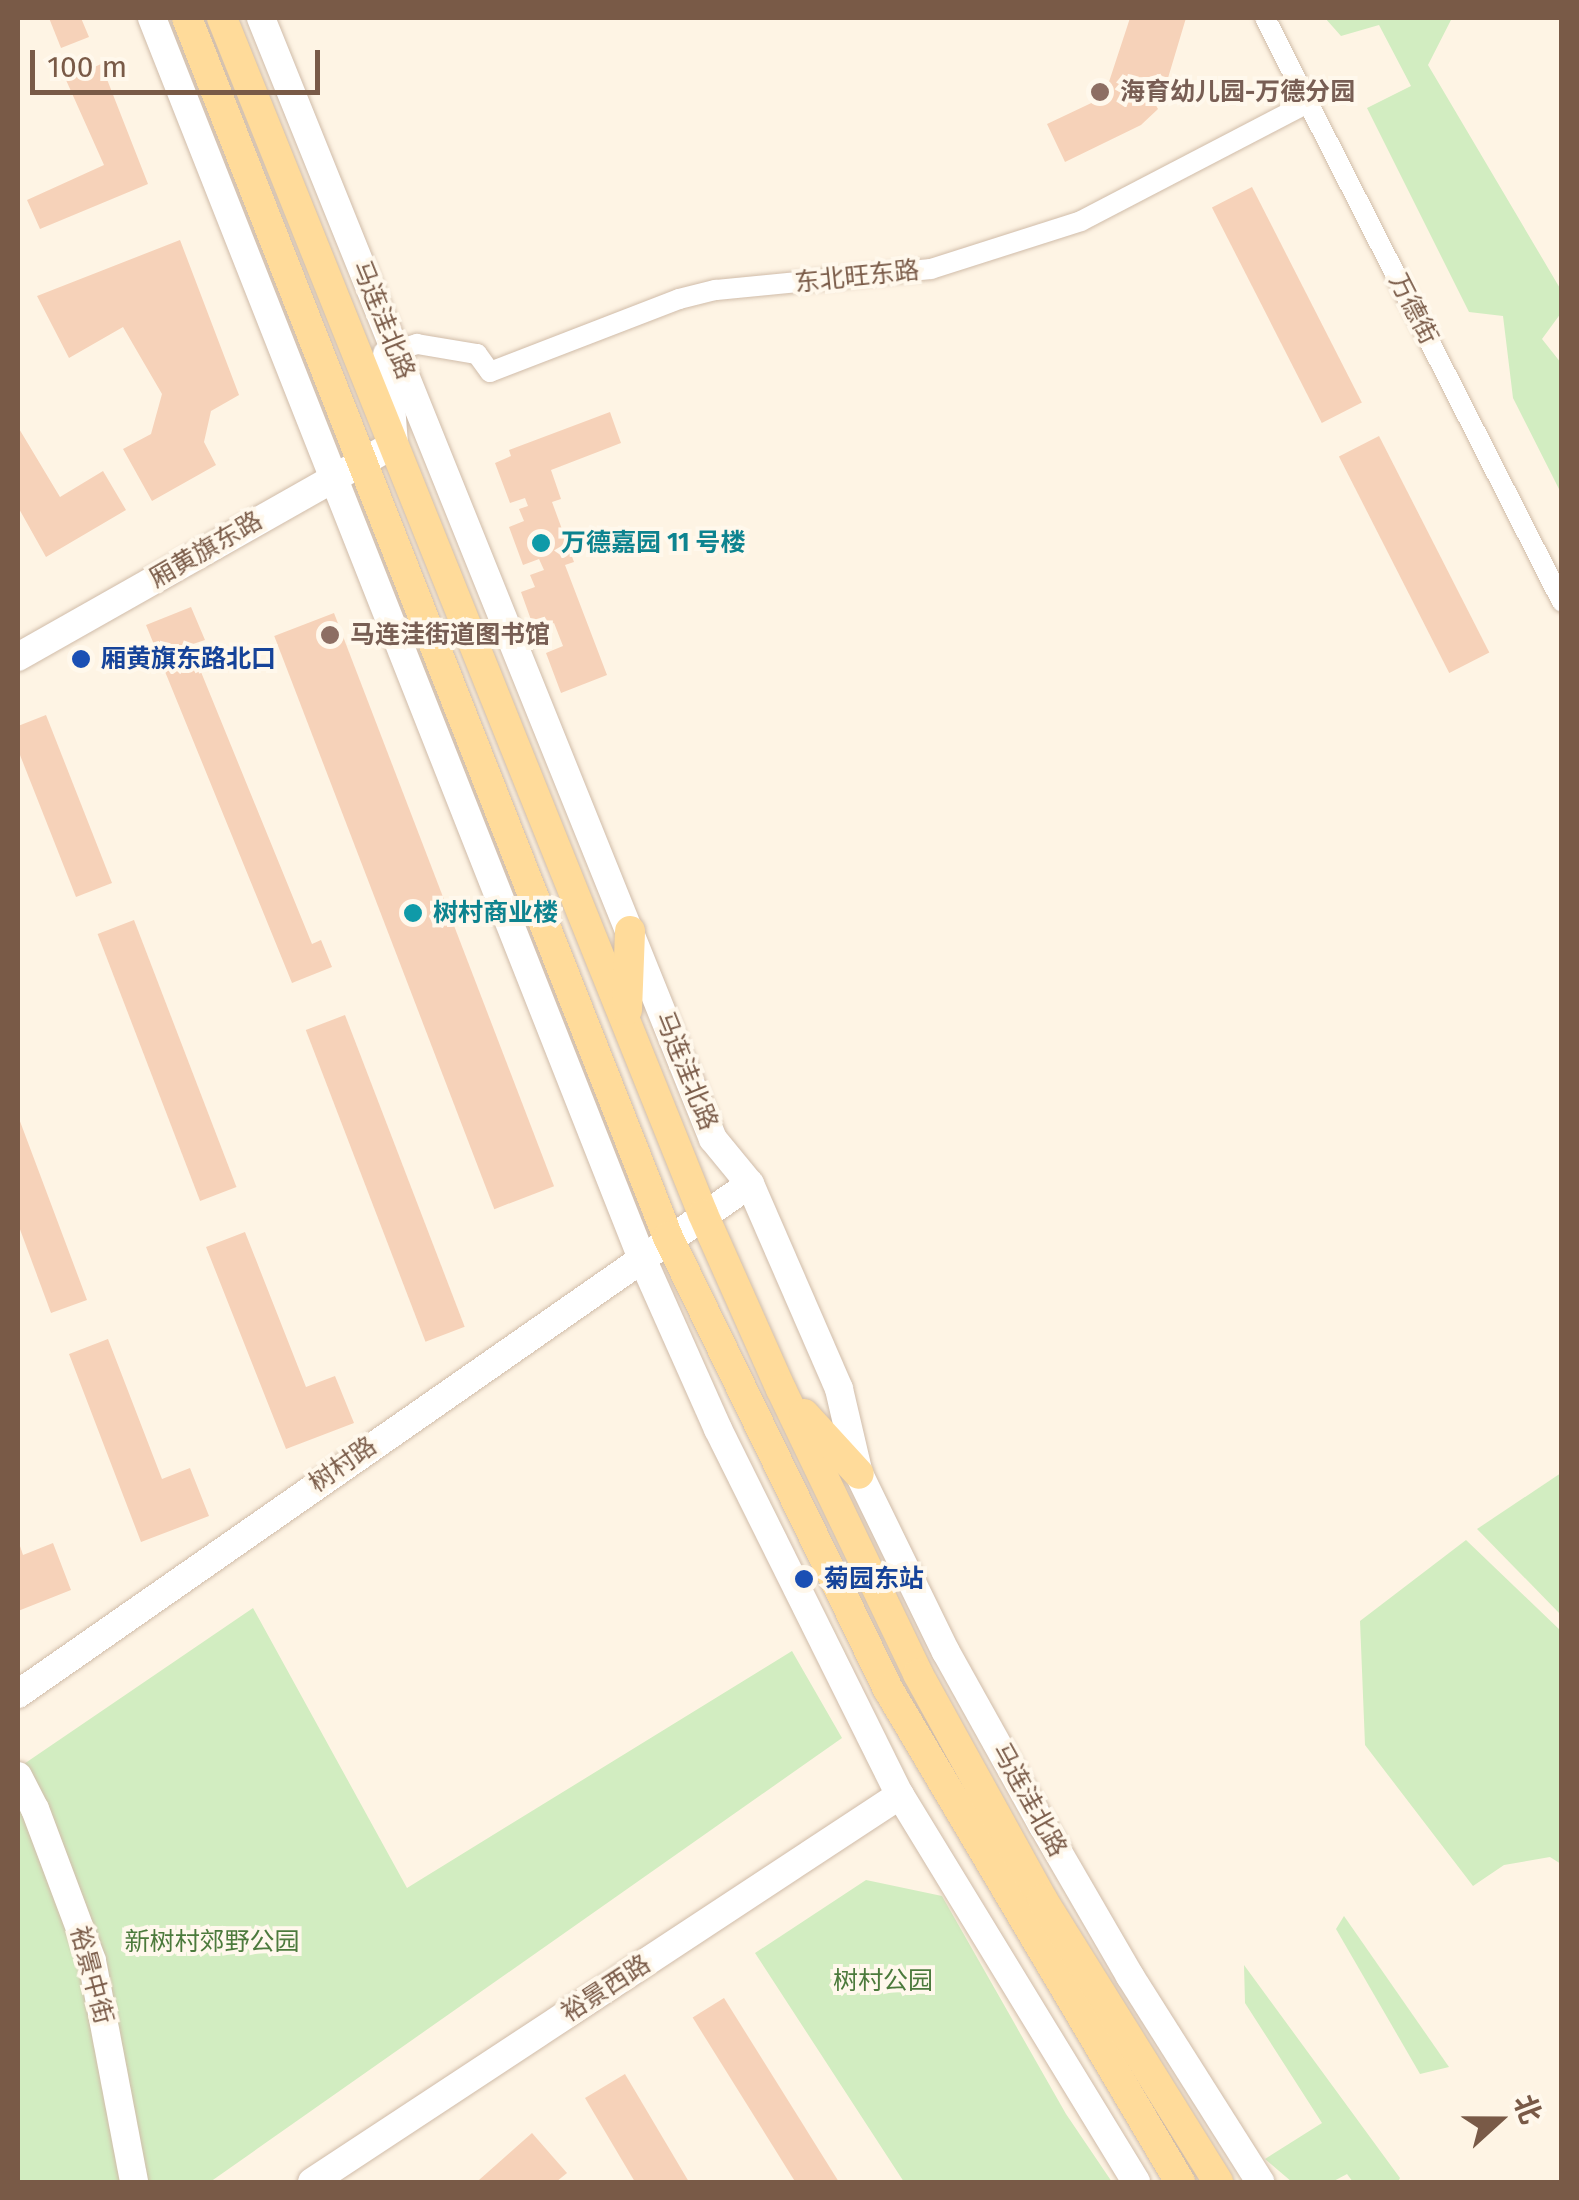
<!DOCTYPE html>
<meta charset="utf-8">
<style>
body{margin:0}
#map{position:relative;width:1579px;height:2200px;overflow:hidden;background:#fef4e4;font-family:"Fira Sans","Noto Sans SC",sans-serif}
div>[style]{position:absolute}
.green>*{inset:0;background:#d2edc1}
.building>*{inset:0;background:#f6d2b9;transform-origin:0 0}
.roads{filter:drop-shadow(0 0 2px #d0bca9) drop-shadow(0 0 2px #d0bca9)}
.street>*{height:20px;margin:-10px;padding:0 10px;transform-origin:10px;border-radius:10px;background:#fff}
.secondary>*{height:28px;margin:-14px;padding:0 14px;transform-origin:14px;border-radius:14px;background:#fff}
.primary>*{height:30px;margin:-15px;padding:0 15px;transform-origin:15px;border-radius:15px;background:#ffdb9a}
.dots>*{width:28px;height:28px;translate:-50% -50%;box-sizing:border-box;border:5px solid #fff8ec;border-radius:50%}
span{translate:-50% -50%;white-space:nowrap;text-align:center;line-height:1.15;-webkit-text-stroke:8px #fff8ec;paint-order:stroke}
.education-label{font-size:25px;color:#785e54;font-weight:700}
.left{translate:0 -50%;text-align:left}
.street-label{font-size:25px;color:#795a47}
.culture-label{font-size:25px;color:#0d838f;font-weight:700}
.transit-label{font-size:25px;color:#164399;font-weight:700}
.park-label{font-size:25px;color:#4c7a3c}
.frame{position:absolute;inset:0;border:20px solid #795a47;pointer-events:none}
.north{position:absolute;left:1449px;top:2070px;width:100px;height:100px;-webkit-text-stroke:8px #fff8ec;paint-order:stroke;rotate:69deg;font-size:28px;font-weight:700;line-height:40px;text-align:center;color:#795a47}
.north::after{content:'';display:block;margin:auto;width:35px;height:45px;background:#795a47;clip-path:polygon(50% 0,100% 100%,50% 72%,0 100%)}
.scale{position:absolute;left:30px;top:50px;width:290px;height:45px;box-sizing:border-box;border:5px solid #795a47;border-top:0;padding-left:12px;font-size:30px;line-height:35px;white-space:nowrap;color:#795a47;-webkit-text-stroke:8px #fff8ec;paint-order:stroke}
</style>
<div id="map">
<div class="green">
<div style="clip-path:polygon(1325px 18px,1452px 18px,1428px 65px,1561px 290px,1561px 313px,1542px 339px,1561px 363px,1561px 493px,1513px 398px,1503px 316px,1469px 312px,1367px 108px,1411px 86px,1379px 25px,1341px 36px)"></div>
<div style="clip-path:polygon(1561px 1473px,1561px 1615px,1477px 1529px)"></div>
<div style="clip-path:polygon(1466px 1540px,1562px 1632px,1561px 1864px,1550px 1857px,1504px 1865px,1473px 1886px,1365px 1745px,1360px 1621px)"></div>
<div style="clip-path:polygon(253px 1608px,407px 1888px,792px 1651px,842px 1738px,210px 2182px,18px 2182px,18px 1768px)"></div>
<div style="clip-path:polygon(866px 1880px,942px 1896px,1066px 2114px,1112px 2182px,904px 2182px,755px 1953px)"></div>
<div style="clip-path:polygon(1344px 1916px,1449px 2067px,1420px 2074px,1336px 1929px)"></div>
<div style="clip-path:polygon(1244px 1965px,1400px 2178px,1398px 2182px,1353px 2182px,1347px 2174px,1332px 2182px,1292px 2182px,1265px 2159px,1322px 2123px,1245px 2003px)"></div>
</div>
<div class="building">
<div style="clip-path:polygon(49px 18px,81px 18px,89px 37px,61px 48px)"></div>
<div style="clip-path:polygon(1130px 18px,1186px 18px,1168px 78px,1157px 74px,1149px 93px,1158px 109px,1141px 125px,1065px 162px,1047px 124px,1104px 97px)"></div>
<div style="clip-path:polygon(101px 64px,148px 184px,40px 229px,27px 200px,104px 165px,66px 80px)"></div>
<div style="left:1252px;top:187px;width:242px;height:45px;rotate:63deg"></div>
<div style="clip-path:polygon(180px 240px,239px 395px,211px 411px,204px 442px,216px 465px,152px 501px,123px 449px,151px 434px,162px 394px,123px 327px,69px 358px,37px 296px)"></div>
<div style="clip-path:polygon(610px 412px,621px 443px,551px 470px,561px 499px,552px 502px,574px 562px,565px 565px,607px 675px,561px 693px,546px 653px,563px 646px,554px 623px,535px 631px,521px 592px,535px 587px,530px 575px,544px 570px,539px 559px,523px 565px,509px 527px,524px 521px,519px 509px,528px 506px,525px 498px,510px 503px,495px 463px,511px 456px,509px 450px)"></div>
<div style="clip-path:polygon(18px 427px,60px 497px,103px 471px,126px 510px,46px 557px,18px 507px)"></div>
<div style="left:1379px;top:436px;width:243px;height:45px;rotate:63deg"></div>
<div style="clip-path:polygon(191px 607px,205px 640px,190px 645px,312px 944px,321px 940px,332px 967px,292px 983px,146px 625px)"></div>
<div style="left:334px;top:613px;width:614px;height:64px;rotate:69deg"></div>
<div style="clip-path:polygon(46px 715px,112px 883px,76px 897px,18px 750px,18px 726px)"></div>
<div style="left:134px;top:920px;width:286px;height:39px;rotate:69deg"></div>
<div style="left:345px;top:1015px;width:334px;height:42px;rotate:69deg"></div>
<div style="clip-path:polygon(18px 1116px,87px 1300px,51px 1313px,18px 1224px)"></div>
<div style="clip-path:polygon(245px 1232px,306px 1387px,335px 1376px,354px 1423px,286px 1449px,206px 1247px)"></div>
<div style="clip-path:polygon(108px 1339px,162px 1479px,190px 1468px,209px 1516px,141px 1542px,69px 1354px)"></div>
<div style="clip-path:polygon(18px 1540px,23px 1555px,53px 1543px,71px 1590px,18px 1611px)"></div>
<div style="left:724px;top:1998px;width:216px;height:37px;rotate:58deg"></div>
<div style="clip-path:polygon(625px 2074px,689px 2182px,635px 2182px,585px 2098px)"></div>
<div style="clip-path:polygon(532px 2133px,567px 2173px,556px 2182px,481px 2182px,479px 2180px)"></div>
</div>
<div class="roads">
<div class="street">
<div style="left:1265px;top:18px;width:655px;rotate:63.04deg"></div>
<div style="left:395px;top:351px;width:23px;rotate:-18deg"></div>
<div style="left:417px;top:344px;width:61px;rotate:9.5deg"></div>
<div style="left:477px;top:354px;width:22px;rotate:54deg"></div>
<div style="left:490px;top:372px;width:203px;rotate:-21.1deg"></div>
<div style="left:679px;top:299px;width:38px;rotate:-14deg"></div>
<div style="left:716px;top:290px;width:216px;rotate:-5.6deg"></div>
<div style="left:931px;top:269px;width:157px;rotate:-17.7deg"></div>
<div style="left:1081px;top:221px;width:256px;rotate:-27.5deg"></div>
</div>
<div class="secondary">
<div style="left:152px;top:18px;width:1331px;rotate:68.45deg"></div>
<div style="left:641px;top:1256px;width:189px;rotate:66deg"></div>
<div style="left:718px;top:1429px;width:409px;rotate:63.6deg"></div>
<div style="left:900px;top:1795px;width:453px;rotate:58.6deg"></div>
<div style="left:261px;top:18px;width:1209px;rotate:68.04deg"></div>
<div style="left:713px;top:1139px;width:58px;rotate:50.6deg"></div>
<div style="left:750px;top:1184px;width:223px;rotate:66.5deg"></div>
<div style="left:839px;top:1389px;width:87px;rotate:76.8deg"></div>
<div style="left:859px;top:1474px;width:198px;rotate:64deg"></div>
<div style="left:946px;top:1652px;width:199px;rotate:60.9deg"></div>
<div style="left:1043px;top:1826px;width:173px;rotate:59.9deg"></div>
<div style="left:1130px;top:1976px;width:244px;rotate:57.7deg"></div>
<div style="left:18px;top:657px;width:432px;rotate:-29.5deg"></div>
<div style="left:394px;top:444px;width:90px;rotate:-94.4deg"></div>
<div style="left:18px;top:1694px;width:892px;rotate:-34.87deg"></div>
<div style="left:18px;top:1776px;width:37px;rotate:63deg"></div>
<div style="left:35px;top:1809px;width:162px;rotate:69.4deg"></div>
<div style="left:92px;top:1961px;width:225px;rotate:79.2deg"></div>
<div style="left:312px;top:2182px;width:704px;rotate:-33.35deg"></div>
</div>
<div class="primary">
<div style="left:187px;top:18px;width:1310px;rotate:68.47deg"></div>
<div style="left:668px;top:1237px;width:503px;rotate:64.05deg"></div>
<div style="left:888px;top:1689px;width:573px;rotate:59.36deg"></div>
<div style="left:222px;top:18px;width:1289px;rotate:68.09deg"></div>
<div style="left:703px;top:1214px;width:192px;rotate:66deg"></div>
<div style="left:781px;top:1389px;width:316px;rotate:64.3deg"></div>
<div style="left:918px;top:1674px;width:257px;rotate:61.1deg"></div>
<div style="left:1042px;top:1899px;width:333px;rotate:58.1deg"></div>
<div style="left:627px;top:1010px;width:79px;rotate:-87.8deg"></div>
<div style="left:804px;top:1414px;width:81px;rotate:47.5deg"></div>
</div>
</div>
<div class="dots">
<div style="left:1100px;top:92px;background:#8d6e63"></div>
<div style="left:541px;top:543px;background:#0f9aa8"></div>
<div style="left:330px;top:635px;background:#8d6e63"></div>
<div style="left:81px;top:659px;background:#1a4fb4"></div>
<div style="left:413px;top:913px;background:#0f9aa8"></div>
<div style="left:804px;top:1579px;background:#1a4fb4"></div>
</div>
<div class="education-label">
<span class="left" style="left:1120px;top:92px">海育幼儿园-万德分园</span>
<span class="left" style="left:350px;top:635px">马连洼街道图书馆</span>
</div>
<div class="street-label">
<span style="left:857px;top:277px;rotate:-6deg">东北旺东路</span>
<span style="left:1413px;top:309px;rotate:63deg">万德街</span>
<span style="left:383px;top:320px;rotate:68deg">马连洼北路</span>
<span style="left:206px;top:550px;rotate:-30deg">厢黄旗东路</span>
<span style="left:686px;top:1071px;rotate:68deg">马连洼北路</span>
<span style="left:343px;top:1465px;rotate:-35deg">树村路</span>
<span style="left:1029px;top:1800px;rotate:61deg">马连洼北路</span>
<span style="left:91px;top:1975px;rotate:75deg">裕景中街</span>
<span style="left:606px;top:1989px;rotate:-33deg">裕景西路</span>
</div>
<div class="culture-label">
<span class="left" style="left:561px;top:543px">万德嘉园 11 号楼</span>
<span class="left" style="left:433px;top:913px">树村商业楼</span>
</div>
<div class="transit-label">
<span class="left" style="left:101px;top:659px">厢黄旗东路北口</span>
<span class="left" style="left:824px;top:1579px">菊园东站</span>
</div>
<div class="park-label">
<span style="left:212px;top:1942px">新树村郊野公园</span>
<span style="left:883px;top:1981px">树村公园</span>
</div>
<div class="frame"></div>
<div class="north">北</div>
<div class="scale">100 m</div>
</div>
